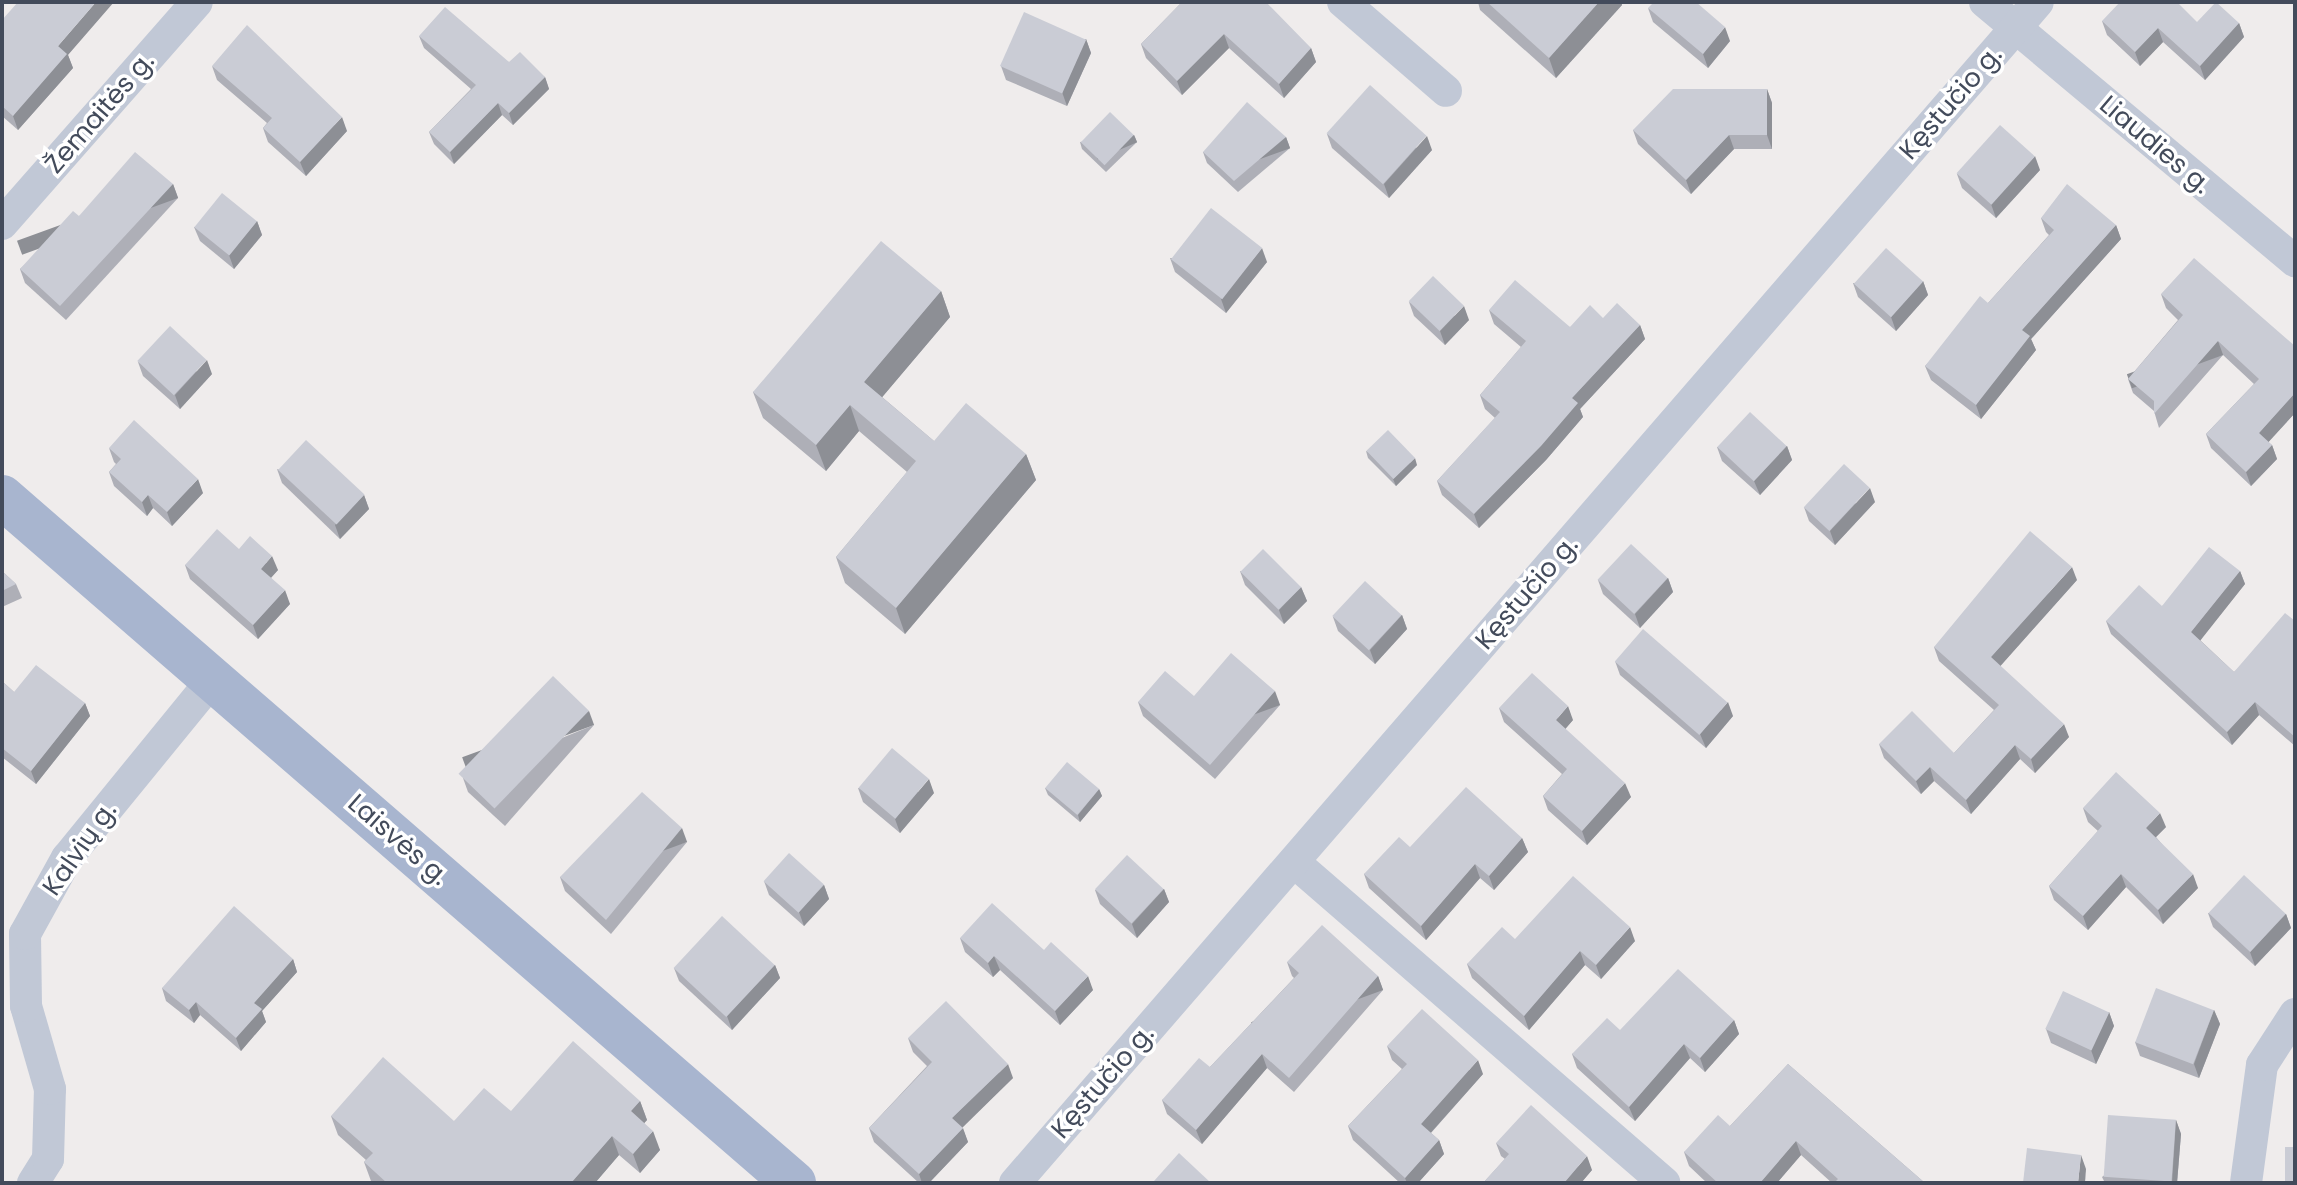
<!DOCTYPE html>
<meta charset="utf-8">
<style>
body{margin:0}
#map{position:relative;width:2297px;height:1185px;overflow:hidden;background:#efecec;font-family:Poppins,sans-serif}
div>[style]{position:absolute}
.street>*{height:32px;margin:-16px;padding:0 16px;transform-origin:16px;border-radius:16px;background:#c1c8d6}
.primary>*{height:44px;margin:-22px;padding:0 22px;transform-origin:22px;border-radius:22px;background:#a8b5cf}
.wall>*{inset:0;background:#aeafb7}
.shaded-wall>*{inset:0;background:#8d8f95;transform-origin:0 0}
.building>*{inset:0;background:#caccd5;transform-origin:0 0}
span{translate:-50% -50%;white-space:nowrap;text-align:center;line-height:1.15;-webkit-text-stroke:7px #fff;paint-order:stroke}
.street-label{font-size:26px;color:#434b5b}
.frame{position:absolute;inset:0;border:4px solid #434b5b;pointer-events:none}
</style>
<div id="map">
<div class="street">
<div style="left:1343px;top:2px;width:136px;rotate:40.8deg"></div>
<div style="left:1985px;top:2px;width:404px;rotate:39.9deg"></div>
<div style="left:2px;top:224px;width:295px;rotate:-48.7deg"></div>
<div style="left:1294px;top:862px;width:490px;rotate:40.9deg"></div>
<div style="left:33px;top:1183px;width:28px;rotate:-58deg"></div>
<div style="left:48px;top:1159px;width:70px;rotate:-88.4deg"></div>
<div style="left:50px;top:1089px;width:86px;rotate:-106.1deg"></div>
<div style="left:26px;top:1006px;width:72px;rotate:-90.8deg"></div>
<div style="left:25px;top:934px;width:87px;rotate:-61.1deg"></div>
<div style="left:67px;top:858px;width:230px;rotate:-50.8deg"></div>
<div style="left:1015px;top:1183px;width:1562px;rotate:-49.1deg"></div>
<div style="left:2246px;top:1183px;width:119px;rotate:-82.3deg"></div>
<div style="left:2262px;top:1065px;width:61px;rotate:-57.1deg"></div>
</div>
<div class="primary">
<div style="left:2px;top:497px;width:1048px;rotate:40.9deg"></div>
</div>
<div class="wall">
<div style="clip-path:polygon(1182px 2px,1311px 48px,1316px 62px,1284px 98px,1229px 48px,1182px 95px,1146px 58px,1141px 44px)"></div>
<div style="clip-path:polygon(1478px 2px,1621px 2px,1622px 5px,1556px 78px,1480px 10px)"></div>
<div style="clip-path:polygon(1648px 8px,1730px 41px,1708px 68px,1653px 22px)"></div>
<div style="clip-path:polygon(2px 20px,68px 55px,73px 68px,18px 130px,2px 116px)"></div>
<div style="clip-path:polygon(2102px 21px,2239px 23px,2244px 37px,2205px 80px,2163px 42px,2140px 66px,2107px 35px)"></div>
<div style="clip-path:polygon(419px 36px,509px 62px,545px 77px,549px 89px,513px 125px,502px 115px,454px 164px,434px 144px,429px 132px,471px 89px,424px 48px)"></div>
<div style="clip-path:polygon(1086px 39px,1091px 53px,1067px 106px,1006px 80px,1001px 66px)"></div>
<div style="clip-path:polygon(212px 66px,347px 131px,306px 176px,268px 142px,263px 128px,267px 123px,217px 80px)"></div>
<div style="clip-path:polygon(1767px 89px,1772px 103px,1772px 149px,1734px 149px,1691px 194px,1638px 144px,1633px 130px)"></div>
<div style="clip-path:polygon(1327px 134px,1432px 150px,1389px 198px,1332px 148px)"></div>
<div style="clip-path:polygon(1134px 135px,1137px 142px,1106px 172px,1082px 149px,1080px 142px)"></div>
<div style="clip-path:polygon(1286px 137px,1290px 148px,1238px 192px,1207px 163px,1203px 152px)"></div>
<div style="clip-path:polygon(2040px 170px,1996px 218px,1962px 188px,1957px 174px)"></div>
<div style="clip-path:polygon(173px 184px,178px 198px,66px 320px,25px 283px,20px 269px,79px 216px)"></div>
<div style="clip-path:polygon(2041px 218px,2116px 225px,2121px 239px,2031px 339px,2036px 350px,1981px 419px,1931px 380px,1925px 366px,1988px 303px,2049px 235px,2046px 232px)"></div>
<div style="clip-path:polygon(257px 221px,262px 235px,234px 269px,200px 241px,194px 227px)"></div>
<div style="clip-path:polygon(1170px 258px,1267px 262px,1226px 313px,1175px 272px)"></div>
<div style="clip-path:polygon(1923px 281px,1928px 295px,1896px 331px,1858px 297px,1853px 283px)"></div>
<div style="clip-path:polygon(941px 291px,950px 317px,882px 397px,934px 441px,1026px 454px,1036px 480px,905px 634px,845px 583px,836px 557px,907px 472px,859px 431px,826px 471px,763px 418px,753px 392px)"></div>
<div style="clip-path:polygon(2161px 294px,2295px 346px,2295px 413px,2268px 442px,2272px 445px,2277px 459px,2251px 486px,2211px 448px,2206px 434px,2254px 384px,2223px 355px,2159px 428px,2154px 411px,2133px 393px,2128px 379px,2178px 320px,2166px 308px)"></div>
<div style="clip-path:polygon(1409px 302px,1469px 320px,1445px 345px,1414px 316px)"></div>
<div style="clip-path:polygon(1489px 310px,1570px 327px,1603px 318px,1640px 325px,1645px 339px,1580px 409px,1583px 417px,1546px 460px,1479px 528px,1442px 495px,1437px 481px,1495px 418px,1485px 409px,1480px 395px,1521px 347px,1494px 324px)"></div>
<div style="clip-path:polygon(138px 362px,212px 374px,180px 409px,143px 376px)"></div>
<div style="clip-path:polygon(1787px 446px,1792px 460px,1760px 495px,1722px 461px,1717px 447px)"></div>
<div style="clip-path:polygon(109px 448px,203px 493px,172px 526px,153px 508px,147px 516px,114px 486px,109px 472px,116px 464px,114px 462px)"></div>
<div style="clip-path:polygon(1366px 451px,1417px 465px,1396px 486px,1368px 458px)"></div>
<div style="clip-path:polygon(277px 469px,364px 495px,369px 509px,340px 539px,282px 483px)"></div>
<div style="clip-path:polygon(1875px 502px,1835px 545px,1809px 521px,1804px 507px)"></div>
<div style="clip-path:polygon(239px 549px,278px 570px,271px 578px,290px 604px,258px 639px,190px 579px,185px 565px)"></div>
<div style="clip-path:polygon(2px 571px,16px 584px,22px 598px,2px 607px)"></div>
<div style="clip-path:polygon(1240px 571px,1301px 587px,1307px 601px,1284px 624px,1245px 585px)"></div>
<div style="clip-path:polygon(2240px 571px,2245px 584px,2200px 640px,2234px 672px,2295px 621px,2295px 746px,2259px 715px,2232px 745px,2111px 634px,2106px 621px,2162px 606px)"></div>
<div style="clip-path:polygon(1668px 578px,1673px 592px,1640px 628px,1603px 594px,1598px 580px)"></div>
<div style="clip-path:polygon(2077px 580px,2000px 666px,2069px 737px,2035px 773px,2020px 759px,1971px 814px,1934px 781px,1921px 794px,1884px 758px,1879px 744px,1954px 753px,1994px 710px,1939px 661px,1934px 647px)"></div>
<div style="clip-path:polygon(1402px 615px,1407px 629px,1375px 664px,1338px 631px,1333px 617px)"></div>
<div style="clip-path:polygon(1615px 661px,1733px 716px,1706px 748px,1620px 675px)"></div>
<div style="clip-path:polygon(2px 681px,14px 692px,85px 703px,90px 716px,36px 784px,2px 757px)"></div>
<div style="clip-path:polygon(1194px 696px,1280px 705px,1215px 779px,1143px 716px,1138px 702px)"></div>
<div style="clip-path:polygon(1499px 708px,1573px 720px,1565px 729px,1631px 797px,1587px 845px,1548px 810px,1543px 796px,1562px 774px,1504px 722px)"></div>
<div style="clip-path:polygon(594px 725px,505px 826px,468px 792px,463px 778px)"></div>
<div style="clip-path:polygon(858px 788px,934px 793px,900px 833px,863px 802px)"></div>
<div style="clip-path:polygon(1045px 788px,1099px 789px,1102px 796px,1080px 822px,1048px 795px)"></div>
<div style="clip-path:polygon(2083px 808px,2166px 827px,2156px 837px,2198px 888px,2163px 924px,2126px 887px,2088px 930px,2054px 900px,2049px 886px,2098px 831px,2088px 822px)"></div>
<div style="clip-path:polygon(1522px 838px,1528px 852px,1494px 890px,1480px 878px,1426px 940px,1369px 888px,1364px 874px,1410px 847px)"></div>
<div style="clip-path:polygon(687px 842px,611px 934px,565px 891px,560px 877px)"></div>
<div style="clip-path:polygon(764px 881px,824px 885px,829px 899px,804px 926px,769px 895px)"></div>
<div style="clip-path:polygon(1164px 889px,1169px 902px,1137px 938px,1100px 904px,1095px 890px)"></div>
<div style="clip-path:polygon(2208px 913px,2286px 914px,2291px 928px,2255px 966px,2213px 927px)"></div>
<div style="clip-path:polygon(960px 938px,1044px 950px,1093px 990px,1060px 1025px,1000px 970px,993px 977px,965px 952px)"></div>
<div style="clip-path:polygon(1515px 939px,1635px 941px,1601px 979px,1585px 965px,1529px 1030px,1472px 978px,1467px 964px)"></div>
<div style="clip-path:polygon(293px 959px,297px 972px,262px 1011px,266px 1022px,241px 1051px,200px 1015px,194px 1023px,166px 1001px,162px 988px)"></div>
<div style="clip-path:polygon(1287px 962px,1378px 976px,1383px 990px,1294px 1092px,1267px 1068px,1202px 1144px,1167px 1114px,1162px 1100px,1210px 1067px,1294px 978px,1292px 976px)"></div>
<div style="clip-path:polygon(775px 965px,780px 978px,732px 1030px,679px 981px,674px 968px)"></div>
<div style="clip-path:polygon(2214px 1010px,2220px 1024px,2199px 1078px,2140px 1056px,2135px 1042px)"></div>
<div style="clip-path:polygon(2109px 1012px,2114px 1026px,2096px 1064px,2051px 1043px,2046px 1029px)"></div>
<div style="clip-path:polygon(1734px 1020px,1739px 1034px,1705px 1072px,1690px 1058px,1635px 1121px,1577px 1068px,1572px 1054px,1620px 1030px)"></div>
<div style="clip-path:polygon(908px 1038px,1013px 1078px,962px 1127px,968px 1142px,929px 1183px,919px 1183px,874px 1142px,869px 1128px,927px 1066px,913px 1052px)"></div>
<div style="clip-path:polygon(1387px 1046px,1483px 1074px,1431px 1133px,1439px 1140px,1444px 1154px,1418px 1183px,1400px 1183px,1353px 1140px,1348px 1126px,1402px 1069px,1392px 1060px)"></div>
<div style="clip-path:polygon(1788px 1064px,1925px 1183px,1832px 1183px,1801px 1155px,1777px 1183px,1707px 1183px,1689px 1166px,1684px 1152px,1730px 1126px)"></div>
<div style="clip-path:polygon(640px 1101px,647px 1120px,644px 1123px,660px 1150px,640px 1173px,619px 1155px,595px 1183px,373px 1183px,371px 1181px,364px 1162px,366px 1160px,338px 1135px,331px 1116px,454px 1121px,511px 1111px)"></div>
<div style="clip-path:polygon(2176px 1120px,2181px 1134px,2177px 1183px,2105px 1183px,2102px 1177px)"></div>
<div style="clip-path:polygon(1496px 1143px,1592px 1170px,1581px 1183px,1483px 1183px,1505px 1159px,1501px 1156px)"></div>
</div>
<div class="shaded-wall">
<div style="clip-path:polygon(96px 2px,114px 2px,68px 55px,73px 68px,18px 130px,13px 116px,58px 46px)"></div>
<div style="clip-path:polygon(1599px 2px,1621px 2px,1622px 5px,1556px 78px,1549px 58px)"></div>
<div style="clip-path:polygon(2239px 23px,2244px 37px,2205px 80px,2200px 66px)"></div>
<div style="clip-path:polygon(1725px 27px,1730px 41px,1708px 68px,1703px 54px)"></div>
<div style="clip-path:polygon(2158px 28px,2163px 42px,2140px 66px,2135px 52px)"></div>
<div style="clip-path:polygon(1224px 34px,1229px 48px,1182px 95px,1177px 81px)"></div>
<div style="clip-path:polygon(1086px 39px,1091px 53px,1067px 106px,1062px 92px)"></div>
<div style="clip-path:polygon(1311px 48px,1316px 62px,1284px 98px,1279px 84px)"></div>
<div style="clip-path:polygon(545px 77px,549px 89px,513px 125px,509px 113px)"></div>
<div style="clip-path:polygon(1767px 89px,1772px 103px,1772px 149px,1767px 135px)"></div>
<div style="clip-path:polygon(498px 103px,502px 115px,454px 164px,450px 152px)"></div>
<div style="clip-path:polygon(342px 117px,347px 131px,306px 176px,300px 162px)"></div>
<div style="left:1134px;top:135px;width:8px;height:43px;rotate:67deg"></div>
<div style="clip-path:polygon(1729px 135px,1734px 149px,1691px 194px,1686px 180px)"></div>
<div style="clip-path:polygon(1427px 136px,1432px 150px,1389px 198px,1384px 184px)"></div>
<div style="left:1286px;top:137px;width:12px;height:68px;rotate:70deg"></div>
<div style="clip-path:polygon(2035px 156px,2040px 170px,1996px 218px,1991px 204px)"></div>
<div style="left:173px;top:184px;width:15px;height:166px;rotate:70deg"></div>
<div style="clip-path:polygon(257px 221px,262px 235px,234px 269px,229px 255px)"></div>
<div style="clip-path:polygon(2116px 225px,2121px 239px,2031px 339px,2036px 350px,1981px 419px,1976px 405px,2022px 330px)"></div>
<div style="clip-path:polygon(1262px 248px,1267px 262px,1226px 313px,1221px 299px)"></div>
<div style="clip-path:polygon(1923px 281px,1928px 295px,1896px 331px,1891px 317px)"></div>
<div style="clip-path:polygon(941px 291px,950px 317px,873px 408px,864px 382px)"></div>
<div style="clip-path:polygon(1464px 306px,1469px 320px,1445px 345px,1440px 331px)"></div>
<div style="clip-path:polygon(1640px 325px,1645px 339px,1580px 409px,1583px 417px,1546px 460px,1479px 528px,1474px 514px,1572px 398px)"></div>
<div style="left:2218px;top:341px;width:15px;height:97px;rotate:70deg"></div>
<div style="clip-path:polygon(207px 360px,212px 374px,180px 409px,175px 395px)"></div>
<div style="clip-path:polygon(2295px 393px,2295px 413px,2264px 447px,2259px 433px)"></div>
<div style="clip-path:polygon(850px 405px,859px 431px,826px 471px,816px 445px)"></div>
<div style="clip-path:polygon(2272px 445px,2277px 459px,2251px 486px,2246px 472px)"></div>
<div style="clip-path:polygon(1787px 446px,1792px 460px,1760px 495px,1754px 481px)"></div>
<div style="clip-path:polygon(1026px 454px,1036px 480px,905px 634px,896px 608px)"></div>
<div style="clip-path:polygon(1415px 458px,1417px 465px,1396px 486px,1393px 479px)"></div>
<div style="clip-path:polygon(198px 479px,203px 493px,172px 526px,167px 512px)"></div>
<div style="clip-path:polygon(1870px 488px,1875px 502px,1835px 545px,1830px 531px)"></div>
<div style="clip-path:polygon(148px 495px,153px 508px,147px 516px,142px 502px)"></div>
<div style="clip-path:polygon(364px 495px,369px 509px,340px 539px,335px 525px)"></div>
<div style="clip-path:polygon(272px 556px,278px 570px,266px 583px,261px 569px)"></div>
<div style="clip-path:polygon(2072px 567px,2077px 580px,1996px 671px,1991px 657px)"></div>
<div style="clip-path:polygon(2240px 571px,2245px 584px,2196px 646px,2191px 632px)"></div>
<div style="clip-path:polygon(1668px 578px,1673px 592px,1640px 628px,1635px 614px)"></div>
<div style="clip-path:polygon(1301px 587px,1307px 601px,1284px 624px,1279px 610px)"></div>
<div style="clip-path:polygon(285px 590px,290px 604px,258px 639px,253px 625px)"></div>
<div style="clip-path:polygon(1402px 615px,1407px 629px,1375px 664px,1370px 650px)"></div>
<div style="left:1275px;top:691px;width:15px;height:98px;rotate:70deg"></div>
<div style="clip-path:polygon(1728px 702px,1733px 716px,1706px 748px,1700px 734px)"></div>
<div style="clip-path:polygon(2255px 702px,2259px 715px,2232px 745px,2227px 732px)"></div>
<div style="clip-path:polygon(85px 703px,90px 716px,36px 784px,31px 771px)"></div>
<div style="clip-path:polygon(1568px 706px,1573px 720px,1561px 734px,1556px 720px)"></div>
<div style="left:589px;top:711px;width:15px;height:135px;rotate:70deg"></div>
<div style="clip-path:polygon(2064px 724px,2069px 737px,2035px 773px,2031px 759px)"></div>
<div style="clip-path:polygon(2015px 745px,2020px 759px,1971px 814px,1966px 800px)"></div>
<div style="clip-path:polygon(1930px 767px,1934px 781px,1921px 794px,1916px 781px)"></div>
<div style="clip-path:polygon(929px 779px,934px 793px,900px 833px,895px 819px)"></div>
<div style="clip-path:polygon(1625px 783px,1631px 797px,1587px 845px,1582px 831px)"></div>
<div style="clip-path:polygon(1099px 789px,1102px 796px,1080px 822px,1078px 815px)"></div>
<div style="clip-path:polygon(2160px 813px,2166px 827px,2151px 842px,2146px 828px)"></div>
<div style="left:682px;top:828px;width:15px;height:119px;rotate:70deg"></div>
<div style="clip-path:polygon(1522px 838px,1528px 852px,1494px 890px,1489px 876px)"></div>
<div style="clip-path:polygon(1475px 864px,1480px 878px,1426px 940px,1421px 926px)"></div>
<div style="clip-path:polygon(2121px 874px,2126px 887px,2088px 930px,2083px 916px)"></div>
<div style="clip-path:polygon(2193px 874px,2198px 888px,2163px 924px,2158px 910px)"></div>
<div style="clip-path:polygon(824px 885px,829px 899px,804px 926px,799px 912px)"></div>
<div style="clip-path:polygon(1164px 889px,1169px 902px,1137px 938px,1132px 924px)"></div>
<div style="clip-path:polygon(2286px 914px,2291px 928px,2255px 966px,2250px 952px)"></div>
<div style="clip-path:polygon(1630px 927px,1635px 941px,1601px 979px,1596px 965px)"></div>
<div style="clip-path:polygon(1580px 951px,1585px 965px,1529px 1030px,1524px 1016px)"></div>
<div style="clip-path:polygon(994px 956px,1000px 970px,993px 977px,988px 963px)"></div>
<div style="clip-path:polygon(293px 959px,297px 972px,262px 1011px,266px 1022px,241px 1051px,236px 1038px,254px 1003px)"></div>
<div style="clip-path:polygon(775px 965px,780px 978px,732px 1030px,727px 1016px)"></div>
<div style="clip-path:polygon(1088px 976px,1093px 990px,1060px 1025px,1055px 1011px)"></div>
<div style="left:1378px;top:976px;width:15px;height:135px;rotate:70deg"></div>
<div style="clip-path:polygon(196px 1002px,200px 1015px,194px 1023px,189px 1010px)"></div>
<div style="clip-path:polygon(2214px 1010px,2220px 1024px,2199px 1078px,2194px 1064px)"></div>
<div style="clip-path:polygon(2109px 1012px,2114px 1026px,2096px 1064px,2091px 1050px)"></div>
<div style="clip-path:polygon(1734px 1020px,1739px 1034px,1705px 1072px,1700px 1058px)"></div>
<div style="clip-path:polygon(1684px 1044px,1690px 1058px,1635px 1121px,1629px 1107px)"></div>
<div style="clip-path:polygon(1262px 1054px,1267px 1068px,1202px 1144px,1196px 1130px)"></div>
<div style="clip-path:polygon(1478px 1060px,1483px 1074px,1426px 1138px,1421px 1124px)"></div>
<div style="clip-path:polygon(1008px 1064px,1013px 1078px,958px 1132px,952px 1118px)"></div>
<div style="clip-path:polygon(640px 1101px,647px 1120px,638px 1130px,631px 1111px)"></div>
<div style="clip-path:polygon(2176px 1120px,2181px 1134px,2177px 1183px,2172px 1183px)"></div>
<div style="clip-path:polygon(963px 1128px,968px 1142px,929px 1183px,922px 1183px,919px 1174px)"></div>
<div style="clip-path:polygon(653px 1131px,660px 1150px,640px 1173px,633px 1154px)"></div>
<div style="clip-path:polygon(612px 1136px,619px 1155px,595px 1183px,571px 1183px)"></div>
<div style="clip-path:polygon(1439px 1140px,1444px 1154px,1418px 1183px,1407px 1183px,1405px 1178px)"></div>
<div style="clip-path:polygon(1796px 1141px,1801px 1155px,1777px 1183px,1760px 1183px)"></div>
<div style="clip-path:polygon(2081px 1155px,2086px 1169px,2085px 1183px,2078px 1183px)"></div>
<div style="clip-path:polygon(1587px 1156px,1592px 1170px,1581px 1183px,1564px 1183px)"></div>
</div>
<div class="building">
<div style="clip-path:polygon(18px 2px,96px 2px,58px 46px,67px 54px,13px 116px,2px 106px,2px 20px)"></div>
<div style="clip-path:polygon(1182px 2px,1266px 2px,1311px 48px,1279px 84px,1224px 34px,1177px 81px,1141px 44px)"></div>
<div style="clip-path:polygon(1487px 2px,1599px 2px,1549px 58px)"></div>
<div style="clip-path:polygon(1654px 2px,1696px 2px,1725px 27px,1703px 54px,1648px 8px)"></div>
<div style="clip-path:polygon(2120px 2px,2177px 2px,2197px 22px,2216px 2px,2239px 23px,2200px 66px,2158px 28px,2135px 52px,2102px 21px)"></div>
<div style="clip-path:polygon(445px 7px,509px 62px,520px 52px,545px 77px,509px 113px,498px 103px,450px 152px,429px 132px,476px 85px,419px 36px)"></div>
<div style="left:1024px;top:12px;width:68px;height:59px;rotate:24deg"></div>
<div style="clip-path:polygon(247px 25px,342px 117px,300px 162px,263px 128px,272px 118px,212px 66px)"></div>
<div style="left:1370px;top:85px;width:76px;height:65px;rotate:42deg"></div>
<div style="clip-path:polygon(1673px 89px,1767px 89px,1767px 135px,1729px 135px,1686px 180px,1633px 130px)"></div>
<div style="clip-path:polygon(1247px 102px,1286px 137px,1234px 181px,1203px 152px)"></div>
<div style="left:1110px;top:112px;width:33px;height:42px;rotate:44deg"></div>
<div style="left:2000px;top:125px;width:47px;height:65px;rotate:42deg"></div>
<div style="clip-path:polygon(135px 152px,173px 184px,60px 306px,20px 269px,73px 211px,79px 216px)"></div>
<div style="clip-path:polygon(2067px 184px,2116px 225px,2022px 330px,2030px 336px,1976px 405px,1925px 366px,1980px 296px,1988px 303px,2054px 230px,2041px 218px)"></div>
<div style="left:222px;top:193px;width:45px;height:44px;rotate:39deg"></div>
<div style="left:1211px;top:208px;width:65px;height:65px;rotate:38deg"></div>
<div style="clip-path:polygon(881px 241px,941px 291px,864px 382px,934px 441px,966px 403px,1026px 454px,896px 608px,836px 557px,916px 461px,850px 405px,816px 445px,753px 392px)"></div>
<div style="left:1886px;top:248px;width:50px;height:48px;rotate:42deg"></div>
<div style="clip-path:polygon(2194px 258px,2295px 346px,2295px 393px,2259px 433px,2272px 445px,2246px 472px,2206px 434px,2259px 379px,2218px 341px,2154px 414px,2154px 401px,2128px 379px,2183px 315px,2161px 294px)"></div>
<div style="left:1433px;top:276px;width:43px;height:35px;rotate:44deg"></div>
<div style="clip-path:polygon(1515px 280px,1570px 327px,1590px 305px,1603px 318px,1617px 303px,1640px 325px,1572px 398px,1578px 403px,1541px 446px,1474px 514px,1437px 481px,1500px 412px,1480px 395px,1526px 341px,1489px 310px)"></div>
<div style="left:170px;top:326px;width:50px;height:48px;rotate:43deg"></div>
<div style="left:1750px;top:412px;width:50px;height:48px;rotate:43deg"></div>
<div style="clip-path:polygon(134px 420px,198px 479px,167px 512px,148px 495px,142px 502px,109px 472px,121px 459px,109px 448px)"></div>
<div style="left:1388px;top:430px;width:39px;height:30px;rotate:46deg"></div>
<div style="left:306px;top:440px;width:80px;height:41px;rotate:43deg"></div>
<div style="left:1844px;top:464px;width:35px;height:59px;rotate:43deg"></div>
<div style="clip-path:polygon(217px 529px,239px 549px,250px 536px,272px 556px,261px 569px,285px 590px,253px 625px,185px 565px)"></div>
<div style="clip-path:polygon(2030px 531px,2072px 567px,1991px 657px,2064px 724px,2031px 759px,2015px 745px,1966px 800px,1930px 767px,1916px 781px,1879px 744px,1912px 711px,1954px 753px,1999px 705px,1934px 647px)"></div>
<div style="left:1631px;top:544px;width:50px;height:49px;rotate:43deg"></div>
<div style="clip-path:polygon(2209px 547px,2240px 571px,2191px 632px,2234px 672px,2285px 613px,2295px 621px,2295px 737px,2255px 702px,2227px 732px,2106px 621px,2139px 585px,2162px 606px)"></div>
<div style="left:1263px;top:549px;width:54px;height:32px;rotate:45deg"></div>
<div style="clip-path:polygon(2px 571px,16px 584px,2px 591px)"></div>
<div style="left:1365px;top:581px;width:50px;height:48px;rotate:43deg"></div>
<div style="left:1643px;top:629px;width:112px;height:43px;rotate:41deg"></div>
<div style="clip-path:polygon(1231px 653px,1275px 691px,1210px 765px,1138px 702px,1165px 671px,1194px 696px)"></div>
<div style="clip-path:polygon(36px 665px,85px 703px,31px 771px,2px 748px,2px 681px,14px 692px)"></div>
<div style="clip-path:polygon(1532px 673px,1568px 706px,1556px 720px,1625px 783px,1582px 831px,1543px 796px,1567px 769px,1499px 708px)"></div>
<div style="left:553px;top:676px;width:50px;height:136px;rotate:44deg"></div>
<div style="left:892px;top:748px;width:48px;height:52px;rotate:40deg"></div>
<div style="left:1067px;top:762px;width:42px;height:34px;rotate:40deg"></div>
<div style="clip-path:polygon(2116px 772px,2160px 813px,2146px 828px,2193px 874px,2158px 910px,2121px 874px,2083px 916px,2049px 886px,2102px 826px,2083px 808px)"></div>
<div style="clip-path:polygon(1466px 787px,1522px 838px,1489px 876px,1475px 864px,1421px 926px,1364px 874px,1399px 837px,1410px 847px)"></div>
<div style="clip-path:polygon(642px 792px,682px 828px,606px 920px,560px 877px)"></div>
<div style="left:789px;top:853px;width:47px;height:38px;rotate:42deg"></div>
<div style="left:1127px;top:855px;width:50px;height:47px;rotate:43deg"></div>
<div style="left:2244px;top:875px;width:57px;height:52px;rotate:43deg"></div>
<div style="clip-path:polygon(1573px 876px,1630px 927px,1596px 965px,1580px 951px,1524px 1016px,1467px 964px,1502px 927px,1515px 939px)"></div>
<div style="clip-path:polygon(992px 903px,1044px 950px,1051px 942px,1088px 976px,1055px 1011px,994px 956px,988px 963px,960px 938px)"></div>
<div style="clip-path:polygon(234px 906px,293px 959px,254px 1003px,262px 1009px,236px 1038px,196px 1002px,189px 1010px,162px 988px)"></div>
<div style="left:722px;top:916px;width:72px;height:71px;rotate:43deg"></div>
<div style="clip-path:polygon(1322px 925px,1378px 976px,1289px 1078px,1262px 1054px,1196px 1130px,1162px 1100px,1199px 1058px,1210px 1067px,1299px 973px,1287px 962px)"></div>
<div style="clip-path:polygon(1678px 969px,1734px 1020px,1700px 1058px,1684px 1044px,1629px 1107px,1572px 1054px,1607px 1018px,1620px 1030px)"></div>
<div style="left:2156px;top:988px;width:62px;height:58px;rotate:21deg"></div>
<div style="left:2063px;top:991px;width:51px;height:42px;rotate:25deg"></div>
<div style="clip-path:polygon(946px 1001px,1008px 1064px,952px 1118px,963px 1128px,919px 1174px,869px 1128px,932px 1062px,908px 1038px)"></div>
<div style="clip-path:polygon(1422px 1009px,1478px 1060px,1421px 1124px,1439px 1140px,1405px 1178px,1348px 1126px,1407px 1064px,1387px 1046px)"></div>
<div style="clip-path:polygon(573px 1041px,640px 1101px,631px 1111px,653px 1131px,633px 1154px,612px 1136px,571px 1183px,387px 1183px,364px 1162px,373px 1153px,331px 1116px,383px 1057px,454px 1121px,484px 1088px,511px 1111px)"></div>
<div style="clip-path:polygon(1788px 1064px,1925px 1183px,1834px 1183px,1838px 1179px,1796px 1141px,1760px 1183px,1718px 1183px,1684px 1152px,1718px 1115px,1730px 1126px)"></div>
<div style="clip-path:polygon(1531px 1105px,1587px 1156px,1564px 1183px,1483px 1183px,1509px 1154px,1496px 1143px)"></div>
<div style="left:2108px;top:1115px;width:68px;height:62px;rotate:4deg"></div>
<div style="left:2285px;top:1147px;width:10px;height:36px"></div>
<div style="clip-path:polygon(2027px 1148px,2081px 1155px,2078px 1183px,2023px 1183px)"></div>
<div style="clip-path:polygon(1179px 1153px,1211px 1183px,1155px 1183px,1154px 1181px)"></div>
</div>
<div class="street-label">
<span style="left:1951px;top:103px;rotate:-49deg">Kęstučio g.</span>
<span style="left:100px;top:113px;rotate:-49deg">Žemaitės g.</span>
<span style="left:2155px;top:145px;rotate:40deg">Liaudies g.</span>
<span style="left:1527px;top:593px;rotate:-49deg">Kęstučio g.</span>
<span style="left:398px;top:840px;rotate:41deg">Laisvės g.</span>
<span style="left:80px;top:849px;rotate:-55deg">Kalvių g.</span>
<span style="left:1103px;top:1082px;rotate:-49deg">Kęstučio g.</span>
</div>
<div class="frame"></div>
</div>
